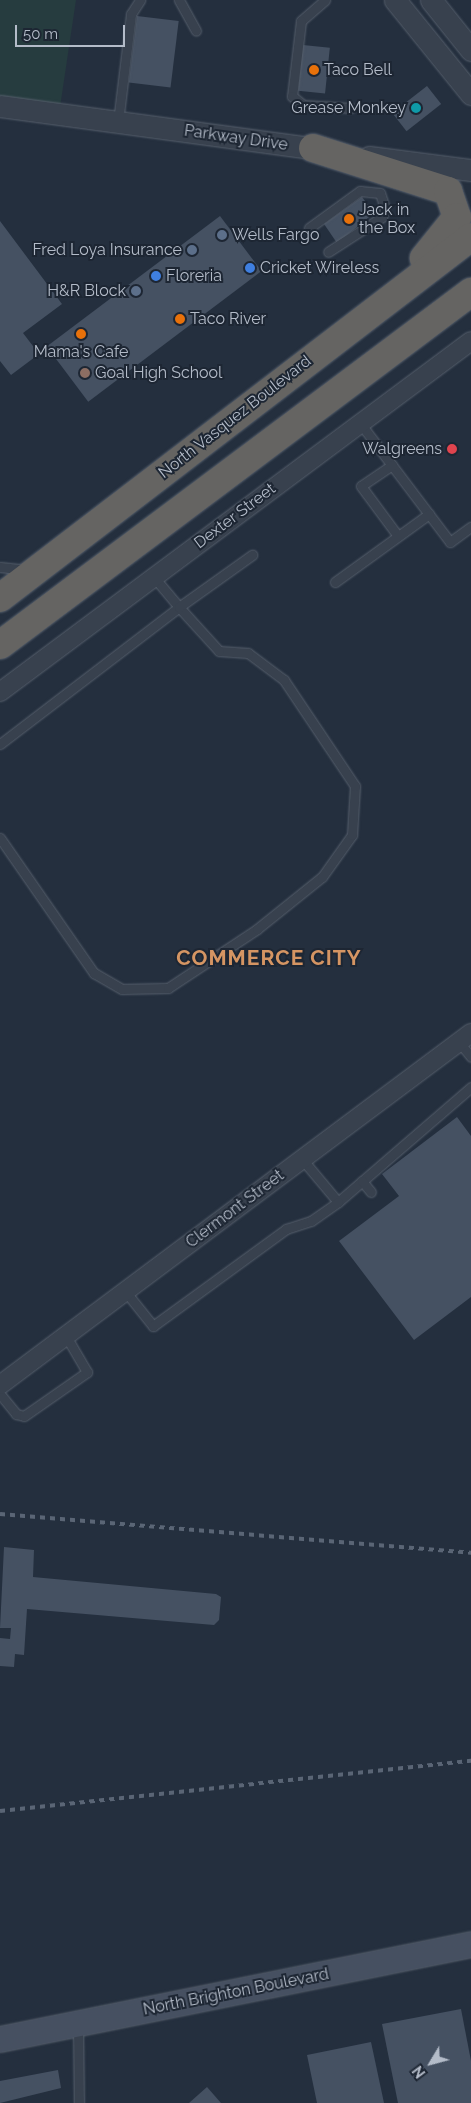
<!DOCTYPE html>
<style>
body{margin:0}
#map{position:relative;width:471px;height:2103px;overflow:hidden;background:#242f3e;font-family:Raleway,sans-serif}
div>[style]{position:absolute}
.green>*{inset:0;background:#263c3f}
.building>*{inset:0;background:#455162;transform-origin:0 0}
.roads{filter:drop-shadow(0 0 1px #565f6c) drop-shadow(0 0 1px #565f6c)}
.service>*{height:9px;margin:-4.5px;padding:0 4.5px;transform-origin:4.5px;border-radius:4.5px;background:#38414e}
.minor>*{height:18px;margin:-9px;padding:0 9px;transform-origin:9px;border-radius:9px;background:#38414e}
.tertiary>*{height:21px;margin:-10.5px;padding:0 10.5px;transform-origin:10.5px;border-radius:10.5px;background:#38414e}
.secondary>*{height:25px;margin:-12.5px;padding:0 12.5px;transform-origin:12.5px;border-radius:12.5px;background:#465061}
.trunk>*{height:28px;margin:-14px;padding:0 14px;transform-origin:14px;border-radius:14px;background:#656462}
.rail>*{height:4px;margin-top:-2px;transform-origin:0;background:repeating-linear-gradient(90deg,#5a6575 0 5px,transparent 0 10px)}
.dots>*{width:14px;height:14px;translate:-50% -50%;box-sizing:border-box;border:2px solid #1d2633;border-radius:50%}
span{translate:-50% -50%;white-space:nowrap;text-align:center;line-height:1.15;-webkit-text-stroke:4px #1d2633;paint-order:stroke}
.poi-label{font-size:16px;color:#b4bcc9}
.left{translate:0 -50%;text-align:left}
.right{translate:-100% -50%;text-align:right}
.street-label{font-size:16px;color:#b4bcc9}
.district-label{font-size:21px;color:#d59563;font-weight:700;letter-spacing:1px}
.north{position:absolute;left:406px;top:2038px;width:50px;height:50px;-webkit-text-stroke:4px #1d2633;paint-order:stroke;rotate:233deg;font-size:14px;font-weight:700;line-height:20px;text-align:center;color:#b4bcc9}
.north::after{content:'';display:block;margin:auto;width:18px;height:22px;background:#b4bcc9;clip-path:polygon(50% 0,100% 100%,50% 72%,0 100%)}
.scale{position:absolute;left:15px;top:25px;width:110px;height:22px;box-sizing:border-box;border:2px solid #b4bcc9;border-top:0;padding-left:6px;font-size:15px;line-height:18px;white-space:nowrap;color:#b4bcc9;-webkit-text-stroke:4px #1d2633;paint-order:stroke}
</style>
<div id="map">
<div class="green">
<div style="clip-path:polygon(0 0,76px 0,59px 114px,0 106px)"></div>
</div>
<div class="building">
<div style="left:137px;top:16px;width:42px;height:67px;rotate:7deg"></div>
<div style="left:303px;top:45px;width:27px;height:46px;rotate:6deg"></div>
<div style="left:427px;top:86px;width:23px;height:44px;rotate:52deg"></div>
<div style="clip-path:polygon(362px 197px,374px 213px,337px 243px,324px 224px)"></div>
<div style="left:220px;top:216px;width:69px;height:217px;rotate:53deg"></div>
<div style="clip-path:polygon(0 221px,62px 304px,23px 333px,39px 354px,11px 375px,0 361px)"></div>
<div style="clip-path:polygon(457px 1117px,471px 1136px,471px 1297px,414px 1340px,339px 1241px,399px 1196px,382px 1174px)"></div>
<div style="clip-path:polygon(4px 1547px,34px 1550px,33px 1577px,216px 1594px,221px 1597px,219px 1620px,214px 1625px,27px 1609px,24px 1655px,15px 1654px,14px 1667px,0 1666px,0 1638px,10px 1639px,11px 1628px,0 1628px)"></div>
<div style="clip-path:polygon(461px 2009px,471px 2061px,471px 2103px,398px 2103px,382px 2024px)"></div>
<div style="clip-path:polygon(371px 2042px,384px 2103px,317px 2103px,307px 2055px)"></div>
<div style="clip-path:polygon(58px 2070px,61px 2088px,0 2103px,0 2081px)"></div>
<div style="clip-path:polygon(207px 2087px,221px 2103px,189px 2103px)"></div>
</div>
<div class="roads">
<div class="service">
<div style="left:179px;top:0;width:35px;rotate:61deg"></div>
<div style="left:325px;top:0;width:32px;rotate:139deg"></div>
<div style="left:301px;top:21px;width:76px;rotate:96.8deg"></div>
<div style="left:292px;top:96px;width:14px;rotate:39deg"></div>
<div style="left:303px;top:105px;width:48px;rotate:3.6deg"></div>
<div style="left:118px;top:122px;width:109px;rotate:-83.1deg"></div>
<div style="left:131px;top:14px;width:17px;rotate:-57deg"></div>
<div style="left:309px;top:228px;width:63px;rotate:-36deg"></div>
<div style="left:360px;top:191px;width:20px;rotate:6deg"></div>
<div style="left:380px;top:193px;width:16px;rotate:72deg"></div>
<div style="left:385px;top:208px;width:9px;rotate:108deg"></div>
<div style="left:382px;top:217px;width:64px;rotate:147.1deg"></div>
<div style="left:360px;top:423px;width:149px;rotate:52.9deg"></div>
<div style="left:450px;top:542px;width:26px;rotate:-36deg"></div>
<div style="left:392px;top:465px;width:37px;rotate:146deg"></div>
<div style="left:361px;top:486px;width:62px;rotate:53.5deg"></div>
<div style="left:0;top:567px;width:28px;rotate:6deg"></div>
<div style="left:335px;top:582px;width:116px;rotate:-35.9deg"></div>
<div style="left:0;top:744px;width:225px;rotate:-37.4deg"></div>
<div style="left:179px;top:607px;width:39px;rotate:-130deg"></div>
<div style="left:0;top:838px;width:165px;rotate:55.2deg"></div>
<div style="left:94px;top:973px;width:32px;rotate:30deg"></div>
<div style="left:122px;top:989px;width:46px;rotate:-1.2deg"></div>
<div style="left:168px;top:988px;width:107px;rotate:-33.5deg"></div>
<div style="left:257px;top:929px;width:83px;rotate:-38.7deg"></div>
<div style="left:322px;top:877px;width:52px;rotate:-54.5deg"></div>
<div style="left:352px;top:835px;width:49px;rotate:-86.5deg"></div>
<div style="left:355px;top:786px;width:128px;rotate:-123.8deg"></div>
<div style="left:284px;top:680px;width:45px;rotate:-143.1deg"></div>
<div style="left:248px;top:653px;width:29px;rotate:-176deg"></div>
<div style="left:219px;top:651px;width:59px;rotate:-132.3deg"></div>
<div style="left:179px;top:607px;width:90px;rotate:-35.5deg"></div>
<div style="left:459px;top:1042px;width:19px;rotate:51deg"></div>
<div style="left:302px;top:1159px;width:56px;rotate:50.1deg"></div>
<div style="left:338px;top:1202px;width:176px;rotate:-40.8deg"></div>
<div style="left:362px;top:1181px;width:14px;rotate:51deg"></div>
<div style="left:125px;top:1291px;width:45px;rotate:51.3deg"></div>
<div style="left:153px;top:1326px;width:165px;rotate:-36.1deg"></div>
<div style="left:286px;top:1229px;width:26px;rotate:-18deg"></div>
<div style="left:311px;top:1221px;width:33px;rotate:-35deg"></div>
<div style="left:0;top:1394px;width:26px;rotate:51deg"></div>
<div style="left:16px;top:1414px;width:8px;rotate:14deg"></div>
<div style="left:24px;top:1416px;width:77px;rotate:-34.9deg"></div>
<div style="left:87px;top:1372px;width:42px;rotate:-120.3deg"></div>
<div style="left:78px;top:2026px;width:77px;rotate:89.3deg"></div>
</div>
<div class="minor">
<div style="left:0;top:692px;width:587px;rotate:-36.69deg"></div>
<div style="left:0;top:1385px;width:588px;rotate:-36.77deg"></div>
</div>
<div class="tertiary">
<div style="left:395px;top:0;width:121px;rotate:51deg"></div>
<div style="left:431px;top:0;width:64px;rotate:51.3deg"></div>
<div style="left:0;top:106px;width:330px;rotate:7.7deg"></div>
<div style="left:369px;top:157px;width:103px;rotate:7.3deg"></div>
</div>
<div class="secondary">
<div style="left:0;top:2039px;width:480px;rotate:-11.4deg"></div>
</div>
<div class="trunk">
<div style="left:313px;top:148px;width:142px;rotate:17.7deg"></div>
<div style="left:448px;top:191px;width:28px;rotate:71deg"></div>
<div style="left:457px;top:217px;width:53px;rotate:128.8deg"></div>
<div style="left:0;top:598px;width:593px;rotate:-37.47deg"></div>
<div style="left:0;top:645px;width:589px;rotate:-36.85deg"></div>
</div>
</div>
<div class="rail">
<div style="left:0;top:1514px;width:473px;rotate:4.7deg"></div>
<div style="left:0;top:1811px;width:474px;rotate:-6.1deg"></div>
</div>
<div class="dots">
<div style="left:314px;top:70px;background:#e8710a"></div>
<div style="left:416px;top:108px;background:#0f9aa8"></div>
<div style="left:349px;top:219px;background:#e8710a"></div>
<div style="left:222px;top:235px;background:#5c6f8a"></div>
<div style="left:192px;top:250px;background:#5c6f8a"></div>
<div style="left:250px;top:268px;background:#3f7fe0"></div>
<div style="left:156px;top:276px;background:#3f7fe0"></div>
<div style="left:136px;top:291px;background:#5c6f8a"></div>
<div style="left:180px;top:319px;background:#e8710a"></div>
<div style="left:81px;top:334px;background:#e8710a"></div>
<div style="left:85px;top:373px;background:#8d6e63"></div>
<div style="left:452px;top:449px;background:#e0444e"></div>
</div>
<div class="poi-label">
<span class="left" style="left:324px;top:70px">Taco Bell</span>
<span class="right" style="left:406px;top:108px">Grease Monkey</span>
<span class="left" style="left:359px;top:219px">Jack in<br>the Box</span>
<span class="left" style="left:232px;top:235px">Wells Fargo</span>
<span class="right" style="left:182px;top:250px">Fred Loya Insurance</span>
<span class="left" style="left:260px;top:268px">Cricket Wireless</span>
<span class="left" style="left:166px;top:276px">Floreria</span>
<span class="right" style="left:126px;top:291px">H&amp;R Block</span>
<span class="left" style="left:190px;top:319px">Taco River</span>
<span style="left:81px;top:352px">Mama's Cafe</span>
<span class="left" style="left:95px;top:373px">Goal High School</span>
<span class="right" style="left:442px;top:449px">Walgreens</span>
</div>
<div class="street-label">
<span style="left:236px;top:138px;rotate:8deg">Parkway Drive</span>
<span style="left:235px;top:417px;rotate:-38deg">North Vasquez Boulevard</span>
<span style="left:235px;top:516px;rotate:-37deg">Dexter Street</span>
<span style="left:235px;top:1209px;rotate:-37deg">Clermont Street</span>
<span style="left:236px;top:1992px;rotate:-11deg">North Brighton Boulevard</span>
</div>
<div class="district-label">
<span style="left:269px;top:958px">COMMERCE CITY</span>
</div>
<div class="north">N</div>
<div class="scale">50 m</div>
</div>
